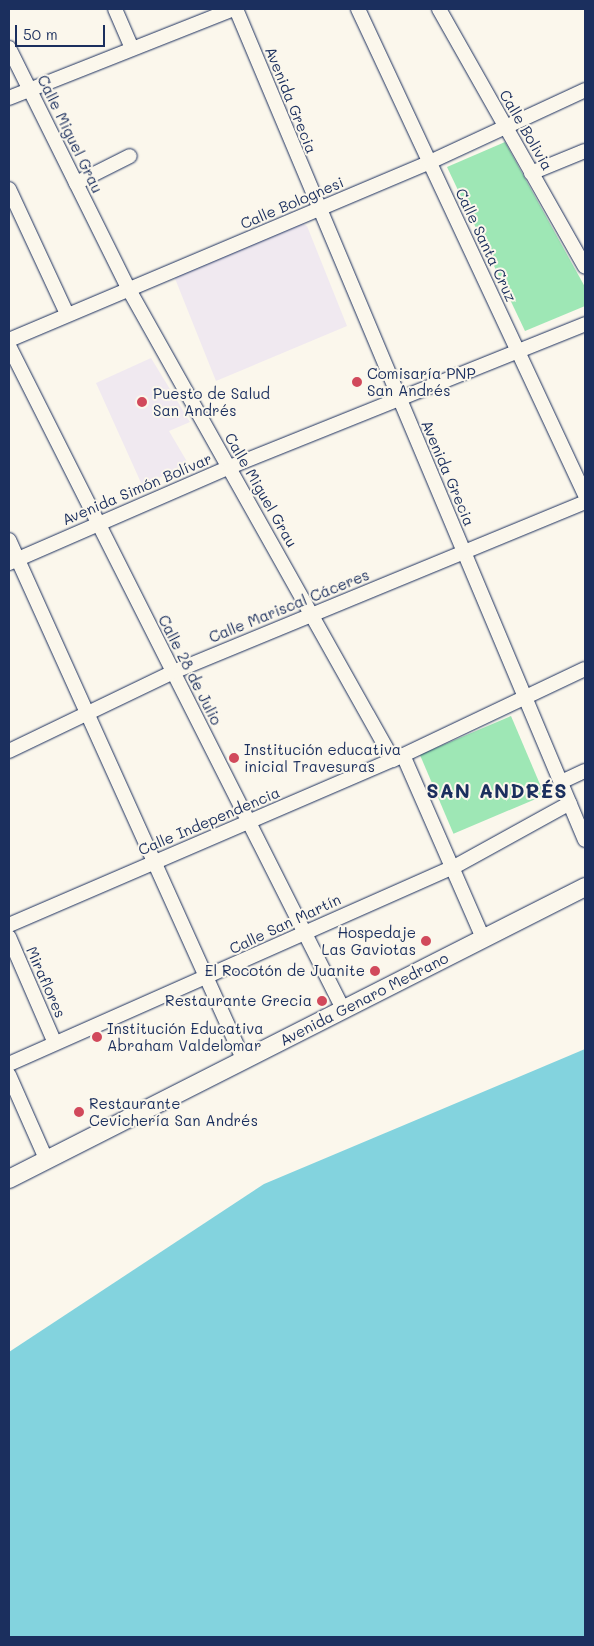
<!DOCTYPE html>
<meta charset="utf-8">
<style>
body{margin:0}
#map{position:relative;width:594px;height:1646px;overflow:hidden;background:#fbf7ec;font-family:Mali,sans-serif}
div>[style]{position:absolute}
.built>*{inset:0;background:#f0e9f0}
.green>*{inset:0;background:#9ee7b5;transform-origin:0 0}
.water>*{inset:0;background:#83d3de}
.roads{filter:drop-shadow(0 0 1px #1b2f5e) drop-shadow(0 0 1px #1b2f5e)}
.minor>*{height:14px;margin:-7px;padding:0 7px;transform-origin:7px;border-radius:7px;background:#fbf7ec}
.major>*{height:18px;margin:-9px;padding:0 9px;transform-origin:9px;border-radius:9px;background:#fbf7ec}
.dots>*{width:14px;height:14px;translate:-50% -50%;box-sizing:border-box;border:2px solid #fbf7ec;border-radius:50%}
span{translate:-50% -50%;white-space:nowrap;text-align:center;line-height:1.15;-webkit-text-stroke:4px #fbf7ec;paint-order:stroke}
.street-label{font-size:15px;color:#1b2f5e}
.poi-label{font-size:15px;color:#1b2f5e}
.left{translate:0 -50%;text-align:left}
.right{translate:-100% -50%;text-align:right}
.district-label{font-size:20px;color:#1b2f5e;font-weight:700;letter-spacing:1px}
.frame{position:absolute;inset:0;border:10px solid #1b2f5e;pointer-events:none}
.scale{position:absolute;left:15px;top:25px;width:90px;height:22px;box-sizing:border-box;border:2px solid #1b2f5e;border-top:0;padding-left:6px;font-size:15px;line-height:18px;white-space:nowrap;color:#1b2f5e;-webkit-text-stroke:4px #fbf7ec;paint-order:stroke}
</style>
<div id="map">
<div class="built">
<div style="clip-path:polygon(301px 223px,307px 226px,347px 326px,216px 381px,174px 276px)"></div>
<div style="clip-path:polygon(151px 358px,190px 422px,169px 431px,189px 465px,142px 485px,96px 383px)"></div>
</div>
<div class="green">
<div style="clip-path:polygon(505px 142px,585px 287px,585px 306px,525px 331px,447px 167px)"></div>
<div style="left:511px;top:716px;width:86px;height:99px;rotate:67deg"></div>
</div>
<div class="water">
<div style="clip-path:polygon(585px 1049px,585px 1637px,9px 1637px,9px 1352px,264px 1184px)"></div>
</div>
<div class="roads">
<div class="minor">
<div style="left:115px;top:9px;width:40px;rotate:66.6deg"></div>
<div style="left:236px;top:9px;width:901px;rotate:67.22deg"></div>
<div style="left:358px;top:9px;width:536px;rotate:64.96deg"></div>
<div style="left:439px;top:9px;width:296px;rotate:60.5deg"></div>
<div style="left:9px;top:48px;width:268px;rotate:63.6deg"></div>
<div style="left:128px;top:288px;width:541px;rotate:60.69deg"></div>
<div style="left:9px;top:98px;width:242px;rotate:-21.6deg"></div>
<div style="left:531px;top:173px;width:58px;rotate:-22.2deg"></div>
<div style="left:76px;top:183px;width:60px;rotate:-26.6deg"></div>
<div style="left:9px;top:189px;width:138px;rotate:65.1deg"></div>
<div style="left:9px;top:340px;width:457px;rotate:-22.9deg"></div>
<div style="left:430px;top:162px;width:171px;rotate:-24.9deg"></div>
<div style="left:9px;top:346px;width:742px;rotate:63.26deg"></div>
<div style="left:9px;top:540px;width:572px;rotate:65.72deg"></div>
<div style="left:9px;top:563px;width:241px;rotate:-23.5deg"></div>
<div style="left:230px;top:467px;width:383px;rotate:-21.9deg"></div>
<div style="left:9px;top:751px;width:182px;rotate:-25.7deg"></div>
<div style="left:173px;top:672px;width:446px;rotate:-22.4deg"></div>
<div style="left:403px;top:755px;width:200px;rotate:66.4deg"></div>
<div style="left:561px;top:782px;width:26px;rotate:-25deg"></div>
<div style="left:9px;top:925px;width:418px;rotate:-23.3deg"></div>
<div style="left:393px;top:760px;width:212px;rotate:-25.4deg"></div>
<div style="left:9px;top:937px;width:113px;rotate:66.6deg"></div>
<div style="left:9px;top:1064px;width:487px;rotate:-23.9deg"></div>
<div style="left:454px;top:867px;width:132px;rotate:-28.9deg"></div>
<div style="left:9px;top:1075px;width:94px;rotate:66.2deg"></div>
</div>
<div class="major">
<div style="left:9px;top:1179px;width:646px;rotate:-26.88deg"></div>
</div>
</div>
<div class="dots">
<div style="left:357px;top:382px;background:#d1495b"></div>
<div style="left:142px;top:402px;background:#d1495b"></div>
<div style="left:234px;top:758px;background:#d1495b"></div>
<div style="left:426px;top:941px;background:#d1495b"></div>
<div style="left:375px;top:971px;background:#d1495b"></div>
<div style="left:322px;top:1001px;background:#d1495b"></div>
<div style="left:97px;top:1037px;background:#d1495b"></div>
<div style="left:79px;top:1112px;background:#d1495b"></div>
</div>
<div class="street-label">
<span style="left:291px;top:100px;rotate:68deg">Avenida Grecia</span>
<span style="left:526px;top:130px;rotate:60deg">Calle Bolivia</span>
<span style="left:70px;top:134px;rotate:64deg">Calle Miguel Grau</span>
<span style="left:292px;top:203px;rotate:-23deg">Calle Bolognesi</span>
<span style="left:486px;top:245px;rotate:65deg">Calle Santa Cruz</span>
<span style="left:448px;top:473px;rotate:67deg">Avenida Grecia</span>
<span style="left:137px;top:489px;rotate:-23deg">Avenida Simón Bolívar</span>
<span style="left:261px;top:490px;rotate:60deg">Calle Miguel Grau</span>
<span style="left:289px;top:606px;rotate:-22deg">Calle Mariscal Cáceres</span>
<span style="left:190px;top:670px;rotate:63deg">Calle 28 de Julio</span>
<span style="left:209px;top:821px;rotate:-23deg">Calle Independencia</span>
<span style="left:285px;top:924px;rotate:-25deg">Calle San Martín</span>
<span style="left:46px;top:982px;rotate:66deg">Miraflores</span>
<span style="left:364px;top:999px;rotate:-27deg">Avenida Genaro Medrano</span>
</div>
<div class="poi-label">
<span class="left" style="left:367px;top:382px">Comisaría PNP<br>San Andrés</span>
<span class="left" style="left:153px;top:402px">Puesto de Salud<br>San Andrés</span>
<span class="left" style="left:244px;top:758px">Institución educativa<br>inicial Travesuras</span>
<span class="right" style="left:416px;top:941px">Hospedaje<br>Las Gaviotas</span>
<span class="right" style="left:365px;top:971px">El Rocotón de Juanite</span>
<span class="right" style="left:312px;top:1001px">Restaurante Grecia</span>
<span class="left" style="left:107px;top:1037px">Institución Educativa<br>Abraham Valdelomar</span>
<span class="left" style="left:89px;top:1112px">Restaurante<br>Cevichería San Andrés</span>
</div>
<div class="district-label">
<span style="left:497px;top:790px">SAN ANDRÉS</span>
</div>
<div class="frame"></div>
<div class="scale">50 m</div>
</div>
